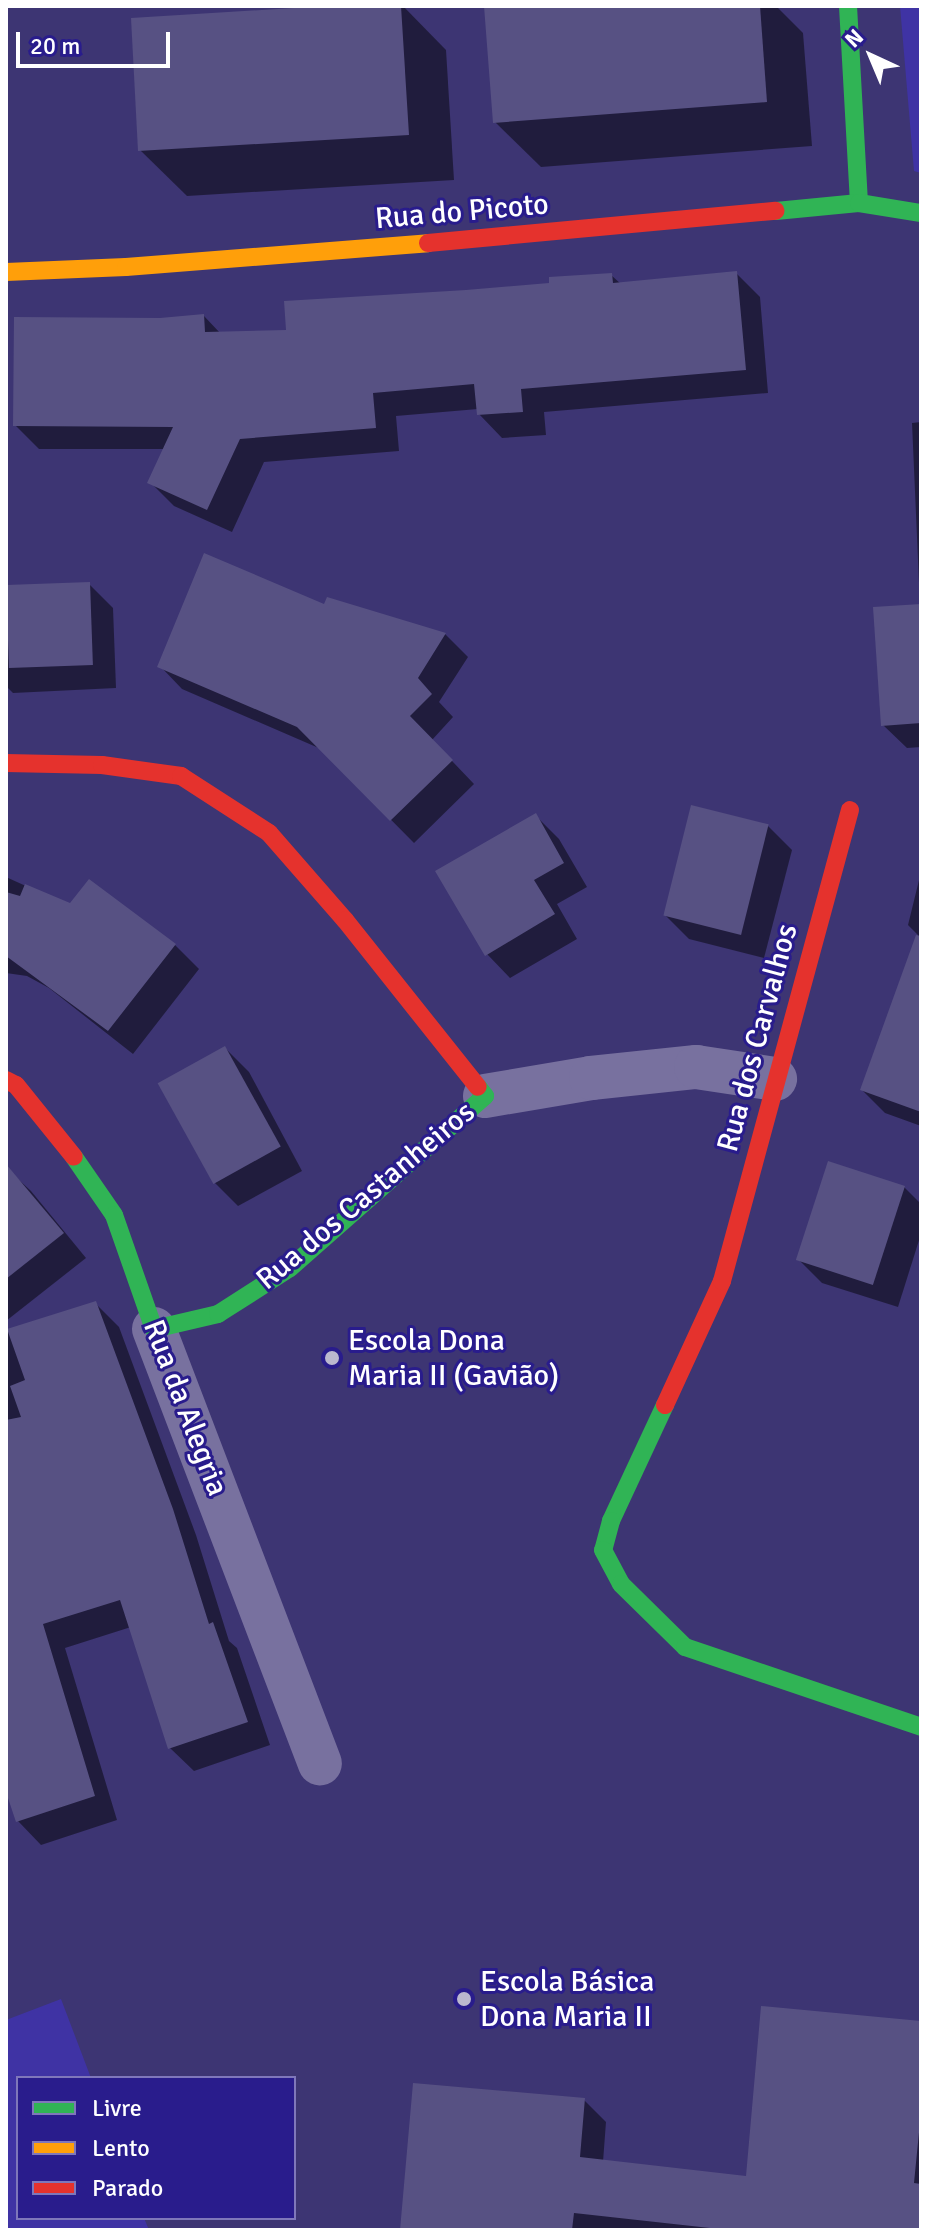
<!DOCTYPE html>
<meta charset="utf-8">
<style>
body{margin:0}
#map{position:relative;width:927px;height:2236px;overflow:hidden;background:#3d3573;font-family:Signika,sans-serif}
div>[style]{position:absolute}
.green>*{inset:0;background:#3f33a4}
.shadow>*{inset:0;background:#0007}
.building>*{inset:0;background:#575183;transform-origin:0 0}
.street>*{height:44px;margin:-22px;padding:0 22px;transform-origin:22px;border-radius:22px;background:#78719f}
.fast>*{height:18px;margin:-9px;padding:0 9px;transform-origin:9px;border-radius:9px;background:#30b455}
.slow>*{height:18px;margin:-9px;padding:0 9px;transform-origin:9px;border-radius:9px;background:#ff9f0a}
.jam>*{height:18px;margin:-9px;padding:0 9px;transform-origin:9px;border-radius:9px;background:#e5322d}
.dots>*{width:22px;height:22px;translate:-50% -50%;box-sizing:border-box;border:4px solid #291c8c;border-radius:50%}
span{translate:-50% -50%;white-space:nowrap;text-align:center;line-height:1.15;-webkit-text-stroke:6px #291c8c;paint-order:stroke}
.street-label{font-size:30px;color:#fff}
.poi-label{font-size:30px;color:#fff}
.left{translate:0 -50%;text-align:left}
.frame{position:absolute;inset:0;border:8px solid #fff;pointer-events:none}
.legend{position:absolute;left:16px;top:2076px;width:280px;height:144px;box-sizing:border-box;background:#291c8c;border:2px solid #7f77ba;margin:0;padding:10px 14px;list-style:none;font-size:24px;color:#fff}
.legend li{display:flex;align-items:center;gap:16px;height:40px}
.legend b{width:40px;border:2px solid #7f77ba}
.north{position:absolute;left:831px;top:16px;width:80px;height:80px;-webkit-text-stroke:6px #291c8c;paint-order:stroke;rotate:316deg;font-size:22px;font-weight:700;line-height:32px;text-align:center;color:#fff}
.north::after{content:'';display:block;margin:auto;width:28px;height:36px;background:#fff;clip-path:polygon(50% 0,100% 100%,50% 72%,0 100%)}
.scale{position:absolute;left:16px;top:32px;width:154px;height:36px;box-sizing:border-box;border:4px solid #fff;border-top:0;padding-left:10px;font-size:24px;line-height:28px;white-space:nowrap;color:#fff;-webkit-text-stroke:6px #291c8c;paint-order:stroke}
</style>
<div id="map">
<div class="green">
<div style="clip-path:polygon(900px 6px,921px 6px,921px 173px,914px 171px)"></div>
<div style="clip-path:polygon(61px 1999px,91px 2078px,18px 2078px,18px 2218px,144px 2218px,149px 2230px,6px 2230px,6px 2020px)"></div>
</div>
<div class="shadow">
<div style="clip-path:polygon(359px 6px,403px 6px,446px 50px,454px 180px,187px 196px,140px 150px)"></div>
<div style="clip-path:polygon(523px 6px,776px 6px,803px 33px,812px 146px,541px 167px,495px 122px)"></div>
<div style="clip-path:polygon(736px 273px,760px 297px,768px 393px,544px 412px,546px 435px,502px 438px,479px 414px,478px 409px,396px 416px,399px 451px,264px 462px,232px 532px,174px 506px,150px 482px,165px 449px,39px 449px,15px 425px,160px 320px,204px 316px,221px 334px,288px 332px,611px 275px,621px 284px)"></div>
<div style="clip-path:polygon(921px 422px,921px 747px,907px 748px,883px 725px,920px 606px,912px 423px)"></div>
<div style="clip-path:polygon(89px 584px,113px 608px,116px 688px,13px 693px,6px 686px,6px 587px)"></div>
<div style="clip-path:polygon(328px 599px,445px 634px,468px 657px,439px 702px,453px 717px,432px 740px,474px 784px,414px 843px,321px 749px,182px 689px,160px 666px,325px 607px)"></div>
<div style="clip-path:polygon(536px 816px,559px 839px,587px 887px,557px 904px,577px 939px,510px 978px,487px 954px)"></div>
<div style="clip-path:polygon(768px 826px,792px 850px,764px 958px,689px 939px,665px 915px)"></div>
<div style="clip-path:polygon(921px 872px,921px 1126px,885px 1113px,862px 1090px,918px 935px,908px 925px)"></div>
<div style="clip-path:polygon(6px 877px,70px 906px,89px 881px,175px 945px,199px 969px,133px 1054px,49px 988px,27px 976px,6px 973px)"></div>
<div style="clip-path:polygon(225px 1048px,249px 1072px,302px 1171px,238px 1206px,214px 1182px)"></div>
<div style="clip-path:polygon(6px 1168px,31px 1191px,86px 1258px,6px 1321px)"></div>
<div style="clip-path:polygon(904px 1187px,921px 1204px,921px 1234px,898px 1307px,822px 1283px,798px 1259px)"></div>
<div style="clip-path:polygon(95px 1303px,119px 1327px,196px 1535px,229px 1641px,237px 1648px,270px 1745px,194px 1771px,170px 1748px,131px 1627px,65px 1648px,117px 1820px,41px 1845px,18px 1821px,6px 1786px,6px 1331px)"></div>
<div style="clip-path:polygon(921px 2023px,921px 2230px,402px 2230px,584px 2100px,606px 2122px,603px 2162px,748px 2178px)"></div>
</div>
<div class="building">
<div style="clip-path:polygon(325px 6px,401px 6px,409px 135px,138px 151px,131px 18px)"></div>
<div style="clip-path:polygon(484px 6px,760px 6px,767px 102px,493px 123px)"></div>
<div style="clip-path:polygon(737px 271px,746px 370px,521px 389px,523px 412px,477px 415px,474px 384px,373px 393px,376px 428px,240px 439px,207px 510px,147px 483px,173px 427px,13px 426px,14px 317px,160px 318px,204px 314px,205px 332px,286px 330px,284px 301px,466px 290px,549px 283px,549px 277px,612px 273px,613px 283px)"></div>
<div style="clip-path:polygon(204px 553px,324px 604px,327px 597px,446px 633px,418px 678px,432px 694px,410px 716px,453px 760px,390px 821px,297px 727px,157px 667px)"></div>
<div style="left:90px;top:582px;width:83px;height:84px;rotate:88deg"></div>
<div style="clip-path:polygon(921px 604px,921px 723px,881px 726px,873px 607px)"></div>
<div style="left:691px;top:805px;width:80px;height:114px;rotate:14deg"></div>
<div style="clip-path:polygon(536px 813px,564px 863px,534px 880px,555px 914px,485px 956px,435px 871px)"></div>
<div style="clip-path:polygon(89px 879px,176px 944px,108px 1031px,6px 956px,6px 892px,20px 896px,25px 884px,70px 903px)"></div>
<div style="clip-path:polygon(916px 935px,921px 936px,921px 1112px,860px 1090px)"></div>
<div style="left:225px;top:1046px;width:115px;height:77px;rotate:61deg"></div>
<div style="left:828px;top:1161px;width:81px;height:104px;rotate:18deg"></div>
<div style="clip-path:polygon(6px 1164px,64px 1233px,6px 1279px)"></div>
<div style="clip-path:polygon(96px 1301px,173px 1509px,209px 1624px,213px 1622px,248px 1722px,168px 1749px,120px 1600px,43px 1624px,95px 1796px,16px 1822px,6px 1792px,6px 1420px,21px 1417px,10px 1386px,25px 1380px,7px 1329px)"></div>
<div style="clip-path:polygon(761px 2006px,921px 2021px,921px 2112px,914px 2183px,921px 2184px,921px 2230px,728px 2230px,574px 2213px,572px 2230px,400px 2230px,413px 2083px,585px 2098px,580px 2157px,746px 2176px)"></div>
</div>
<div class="street">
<div style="left:485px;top:1096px;width:108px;rotate:-9.6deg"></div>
<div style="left:591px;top:1078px;width:106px;rotate:-6deg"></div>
<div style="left:696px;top:1067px;width:80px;rotate:8.6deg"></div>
<div style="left:154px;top:1329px;width:465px;rotate:69.1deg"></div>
</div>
<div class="fast">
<div style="left:848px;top:6px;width:197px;rotate:86.8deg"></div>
<div style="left:776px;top:211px;width:83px;rotate:-5.5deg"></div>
<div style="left:859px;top:203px;width:63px;rotate:9.2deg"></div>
<div style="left:74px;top:1157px;width:70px;rotate:55.4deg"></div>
<div style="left:114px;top:1215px;width:121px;rotate:70.7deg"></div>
<div style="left:154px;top:1329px;width:66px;rotate:-13.2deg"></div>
<div style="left:218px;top:1314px;width:85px;rotate:-32.6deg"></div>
<div style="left:290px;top:1268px;width:260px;rotate:-41.4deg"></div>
<div style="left:485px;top:1096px;width:11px;rotate:-128deg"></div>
<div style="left:665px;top:1405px;width:128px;rotate:115deg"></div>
<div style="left:611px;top:1521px;width:30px;rotate:105deg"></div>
<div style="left:603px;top:1550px;width:38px;rotate:62deg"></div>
<div style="left:621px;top:1584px;width:90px;rotate:44.5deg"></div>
<div style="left:685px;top:1647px;width:249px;rotate:18.7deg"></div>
</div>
<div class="slow">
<div style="left:6px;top:272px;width:120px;rotate:-2.4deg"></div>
<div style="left:126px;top:267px;width:303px;rotate:-4.5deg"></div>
</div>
<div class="jam">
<div style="left:428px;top:243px;width:349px;rotate:-5.3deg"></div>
<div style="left:6px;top:763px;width:96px;rotate:1.2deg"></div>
<div style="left:102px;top:765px;width:80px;rotate:7.9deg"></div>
<div style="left:181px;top:776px;width:105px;rotate:32.9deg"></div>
<div style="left:269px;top:833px;width:116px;rotate:48.9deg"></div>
<div style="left:345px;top:920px;width:213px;rotate:51.5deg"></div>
<div style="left:6px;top:1080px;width:11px;rotate:27deg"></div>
<div style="left:16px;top:1085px;width:92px;rotate:51.1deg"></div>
<div style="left:665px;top:1405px;width:136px;rotate:-65.3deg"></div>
<div style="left:722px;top:1281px;width:488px;rotate:-74.8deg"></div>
</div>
<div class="dots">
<div style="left:332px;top:1358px;background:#bbb8ce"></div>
<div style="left:464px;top:1999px;background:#bbb8ce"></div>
</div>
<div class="street-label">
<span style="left:462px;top:212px;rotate:-5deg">Rua do Picoto</span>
<span style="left:758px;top:1038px;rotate:-75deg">Rua dos Carvalhos</span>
<span style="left:366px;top:1196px;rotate:-40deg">Rua dos Castanheiros</span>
<span style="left:185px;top:1408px;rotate:69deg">Rua da Alegria</span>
</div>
<div class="poi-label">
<span class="left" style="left:348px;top:1358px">Escola Dona<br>Maria II (Gavião)</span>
<span class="left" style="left:480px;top:1999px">Escola Básica<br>Dona Maria II</span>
</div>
<div class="frame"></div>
<ul class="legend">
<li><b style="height:10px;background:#30b455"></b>Livre</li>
<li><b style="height:10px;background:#ff9f0a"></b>Lento</li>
<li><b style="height:10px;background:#e5322d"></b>Parado</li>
</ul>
<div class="north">N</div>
<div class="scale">20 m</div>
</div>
